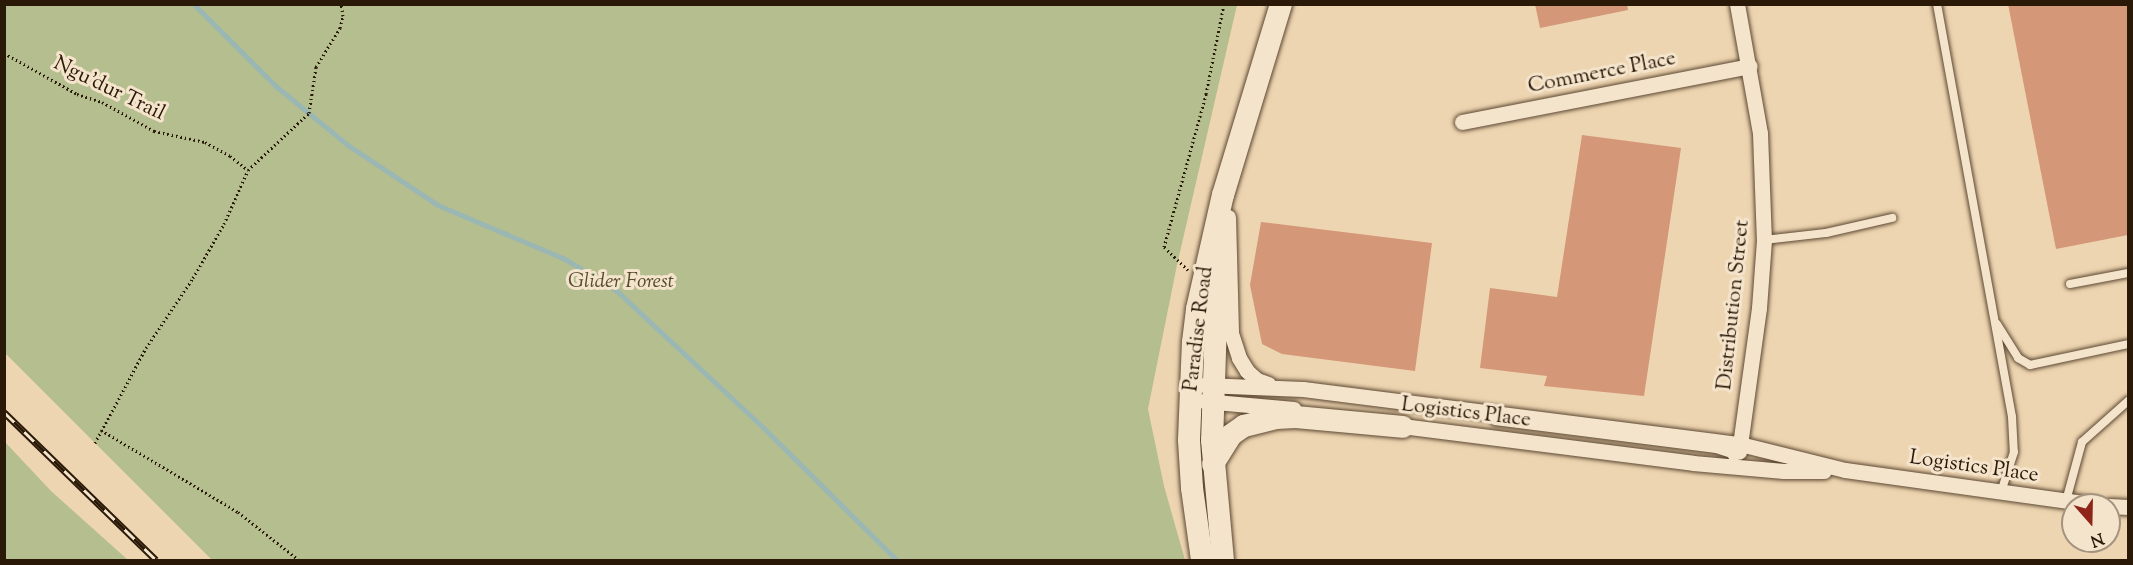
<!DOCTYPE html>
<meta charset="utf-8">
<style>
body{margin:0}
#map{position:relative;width:2133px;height:565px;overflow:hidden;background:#eed5b1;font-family:"Sorts Mill Goudy",serif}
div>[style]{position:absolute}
.green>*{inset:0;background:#b5be8e}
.stream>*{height:4.5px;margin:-2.25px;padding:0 2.25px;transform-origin:2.25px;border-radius:2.25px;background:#9bb7b3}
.building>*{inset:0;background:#d49778}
.path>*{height:3px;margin-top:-1.5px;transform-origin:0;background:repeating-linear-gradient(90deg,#2b1908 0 1.5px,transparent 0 4.5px)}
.roads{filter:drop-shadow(0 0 2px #5c4832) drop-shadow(0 0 2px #5c4832)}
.lane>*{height:8px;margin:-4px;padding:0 4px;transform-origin:4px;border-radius:4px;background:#f4e4cc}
.street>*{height:15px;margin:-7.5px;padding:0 7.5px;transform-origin:7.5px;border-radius:7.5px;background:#f4e4cc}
.secondary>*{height:22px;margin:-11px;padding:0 11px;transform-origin:11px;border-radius:11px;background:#f4e4cc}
.rail>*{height:7px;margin-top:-3.5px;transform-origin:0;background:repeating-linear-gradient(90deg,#f4e4cc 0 14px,#2b1908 0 28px);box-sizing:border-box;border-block:2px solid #2b1908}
span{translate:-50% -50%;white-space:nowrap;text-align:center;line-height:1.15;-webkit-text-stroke:6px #f4e4cc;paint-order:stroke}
.street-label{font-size:21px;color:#2b1908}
.park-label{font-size:21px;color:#544b30;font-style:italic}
.frame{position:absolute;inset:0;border:6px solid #2b1908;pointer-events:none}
.north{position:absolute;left:2061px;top:493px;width:60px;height:60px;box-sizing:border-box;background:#f4e4cc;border:2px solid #a4937e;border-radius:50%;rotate:160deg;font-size:16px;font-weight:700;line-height:24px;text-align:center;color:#2b1908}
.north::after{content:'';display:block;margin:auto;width:21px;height:27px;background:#8f2418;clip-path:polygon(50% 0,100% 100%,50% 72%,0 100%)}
</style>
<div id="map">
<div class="green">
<div style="clip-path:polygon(4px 5px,1237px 5px,1177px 265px,1148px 409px,1164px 486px,1185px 560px,212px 560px,5px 353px)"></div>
<div style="clip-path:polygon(5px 442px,51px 491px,128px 560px,5px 560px)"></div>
</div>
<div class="stream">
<div style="left:194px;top:4px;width:116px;rotate:45deg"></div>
<div style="left:276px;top:86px;width:93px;rotate:39.3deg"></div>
<div style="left:348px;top:145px;width:108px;rotate:33.7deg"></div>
<div style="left:438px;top:205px;width:138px;rotate:23deg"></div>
<div style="left:565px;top:259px;width:60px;rotate:31.3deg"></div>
<div style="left:616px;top:290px;width:202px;rotate:43deg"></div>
<div style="left:764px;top:428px;width:187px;rotate:44.8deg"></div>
</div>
<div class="building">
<div style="clip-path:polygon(1535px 4px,1627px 4px,1628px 10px,1540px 28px)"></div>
<div style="clip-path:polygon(2008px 4px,2128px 4px,2128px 235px,2056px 249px)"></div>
<div style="clip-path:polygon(1582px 135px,1681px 148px,1644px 396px,1544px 386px,1547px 376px,1480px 368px,1490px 288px,1557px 297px)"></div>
<div style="clip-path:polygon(1261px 222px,1432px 243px,1415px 371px,1282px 354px,1262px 344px,1250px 285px)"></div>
</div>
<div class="path">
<div style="left:4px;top:53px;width:84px;rotate:29.3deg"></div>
<div style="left:77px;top:94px;width:26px;rotate:18deg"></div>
<div style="left:102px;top:102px;width:60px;rotate:29.1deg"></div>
<div style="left:154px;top:131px;width:52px;rotate:12.2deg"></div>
<div style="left:205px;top:142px;width:29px;rotate:29deg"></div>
<div style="left:230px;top:156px;width:23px;rotate:38deg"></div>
<div style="left:1188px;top:270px;width:33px;rotate:-136deg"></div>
<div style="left:1164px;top:247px;width:159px;rotate:-74.6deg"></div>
<div style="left:1206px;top:94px;width:92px;rotate:-78.7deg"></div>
<div style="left:101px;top:430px;width:160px;rotate:30.9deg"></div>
<div style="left:238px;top:512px;width:78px;rotate:38.2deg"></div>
<div style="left:95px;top:443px;width:108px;rotate:-61.8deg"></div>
<div style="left:146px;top:348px;width:84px;rotate:-56.1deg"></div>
<div style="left:193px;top:278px;width:62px;rotate:-60.1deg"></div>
<div style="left:224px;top:224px;width:59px;rotate:-66deg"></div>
<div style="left:248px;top:170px;width:83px;rotate:-43.1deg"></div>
<div style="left:309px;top:113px;width:47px;rotate:-81.3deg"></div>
<div style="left:316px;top:67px;width:46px;rotate:-58.4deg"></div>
<div style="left:340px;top:28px;width:12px;rotate:-76deg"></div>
<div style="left:343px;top:16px;width:12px;rotate:-99deg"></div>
</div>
<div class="roads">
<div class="lane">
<div style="left:1937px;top:4px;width:420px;rotate:79.7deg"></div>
<div style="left:2012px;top:417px;width:35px;rotate:87deg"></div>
<div style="left:2014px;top:452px;width:42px;rotate:108deg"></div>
<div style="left:1764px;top:240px;width:62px;rotate:-6.4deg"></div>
<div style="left:1826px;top:233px;width:68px;rotate:-12.8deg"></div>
<div style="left:2070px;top:284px;width:59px;rotate:-10.7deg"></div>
<div style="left:1997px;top:324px;width:40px;rotate:58deg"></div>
<div style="left:2018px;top:358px;width:14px;rotate:30deg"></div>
<div style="left:2030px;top:365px;width:100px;rotate:-12.1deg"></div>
<div style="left:1495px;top:421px;width:223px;rotate:7.2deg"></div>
<div style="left:1716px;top:449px;width:16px;rotate:18deg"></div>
<div style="left:1731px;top:454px;width:15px;rotate:62deg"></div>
<div style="left:2066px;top:501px;width:61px;rotate:-74.8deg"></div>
<div style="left:2082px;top:442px;width:62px;rotate:-41.7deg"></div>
</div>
<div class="street">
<div style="left:1737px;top:4px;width:131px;rotate:79.9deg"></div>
<div style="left:1760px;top:133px;width:107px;rotate:87.9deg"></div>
<div style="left:1764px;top:240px;width:68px;rotate:94.2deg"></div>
<div style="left:1759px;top:308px;width:145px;rotate:97.9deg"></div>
<div style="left:1462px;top:122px;width:293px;rotate:-11deg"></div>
<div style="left:1228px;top:217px;width:116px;rotate:88.5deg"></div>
<div style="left:1231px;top:333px;width:26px;rotate:72deg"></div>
<div style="left:1239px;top:358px;width:15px;rotate:58deg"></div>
<div style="left:1247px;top:371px;width:13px;rotate:42deg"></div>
<div style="left:1257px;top:380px;width:12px;rotate:20deg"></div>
<div style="left:1204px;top:385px;width:99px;rotate:2.3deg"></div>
<div style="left:1303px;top:389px;width:440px;rotate:7.2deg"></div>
<div style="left:1740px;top:444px;width:108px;rotate:13.9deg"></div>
<div style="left:1845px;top:470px;width:255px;rotate:7.9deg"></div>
<div style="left:1204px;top:401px;width:90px;rotate:5.1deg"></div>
<div style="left:1394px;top:425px;width:301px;rotate:7.2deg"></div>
<div style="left:1693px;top:463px;width:91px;rotate:5deg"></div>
<div style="left:1784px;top:471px;width:40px"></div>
<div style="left:2109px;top:506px;width:19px;rotate:3deg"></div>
</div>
<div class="secondary">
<div style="left:1222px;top:254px;width:68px;rotate:95deg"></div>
<div style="left:1216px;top:322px;width:118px;rotate:91.9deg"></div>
<div style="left:1212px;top:440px;width:121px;rotate:84.8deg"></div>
<div style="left:1213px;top:464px;width:34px;rotate:-58deg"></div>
<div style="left:1231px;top:435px;width:16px;rotate:-35deg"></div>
<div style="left:1244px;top:426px;width:33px;rotate:-14deg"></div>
<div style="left:1276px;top:418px;width:20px;rotate:-3deg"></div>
<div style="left:1296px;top:417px;width:107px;rotate:5.3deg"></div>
<div style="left:1202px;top:560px;width:73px;rotate:-97.9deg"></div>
<div style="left:1192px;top:488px;width:48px;rotate:-93.6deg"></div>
<div style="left:1189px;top:440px;width:98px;rotate:-87.7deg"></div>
<div style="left:1193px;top:342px;width:33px;rotate:-83deg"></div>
<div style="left:1197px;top:309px;width:117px;rotate:-77.2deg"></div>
<div style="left:1223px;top:195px;width:200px;rotate:-73.1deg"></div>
</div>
</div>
<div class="rail">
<div style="left:4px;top:412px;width:212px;rotate:44.2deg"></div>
</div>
<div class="street-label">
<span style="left:1602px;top:73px;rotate:-11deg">Commerce Place</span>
<span style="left:109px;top:89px;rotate:26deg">Ngu’dur Trail</span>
<span style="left:1734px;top:305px;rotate:-84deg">Distribution Street</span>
<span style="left:1199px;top:329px;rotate:-83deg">Paradise Road</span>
<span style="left:1466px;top:413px;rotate:7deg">Logistics Place</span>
<span style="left:1974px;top:467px;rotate:8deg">Logistics Place</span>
</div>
<div class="park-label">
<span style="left:621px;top:282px">Glider Forest</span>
</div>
<div class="frame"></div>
<div class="north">N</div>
</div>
